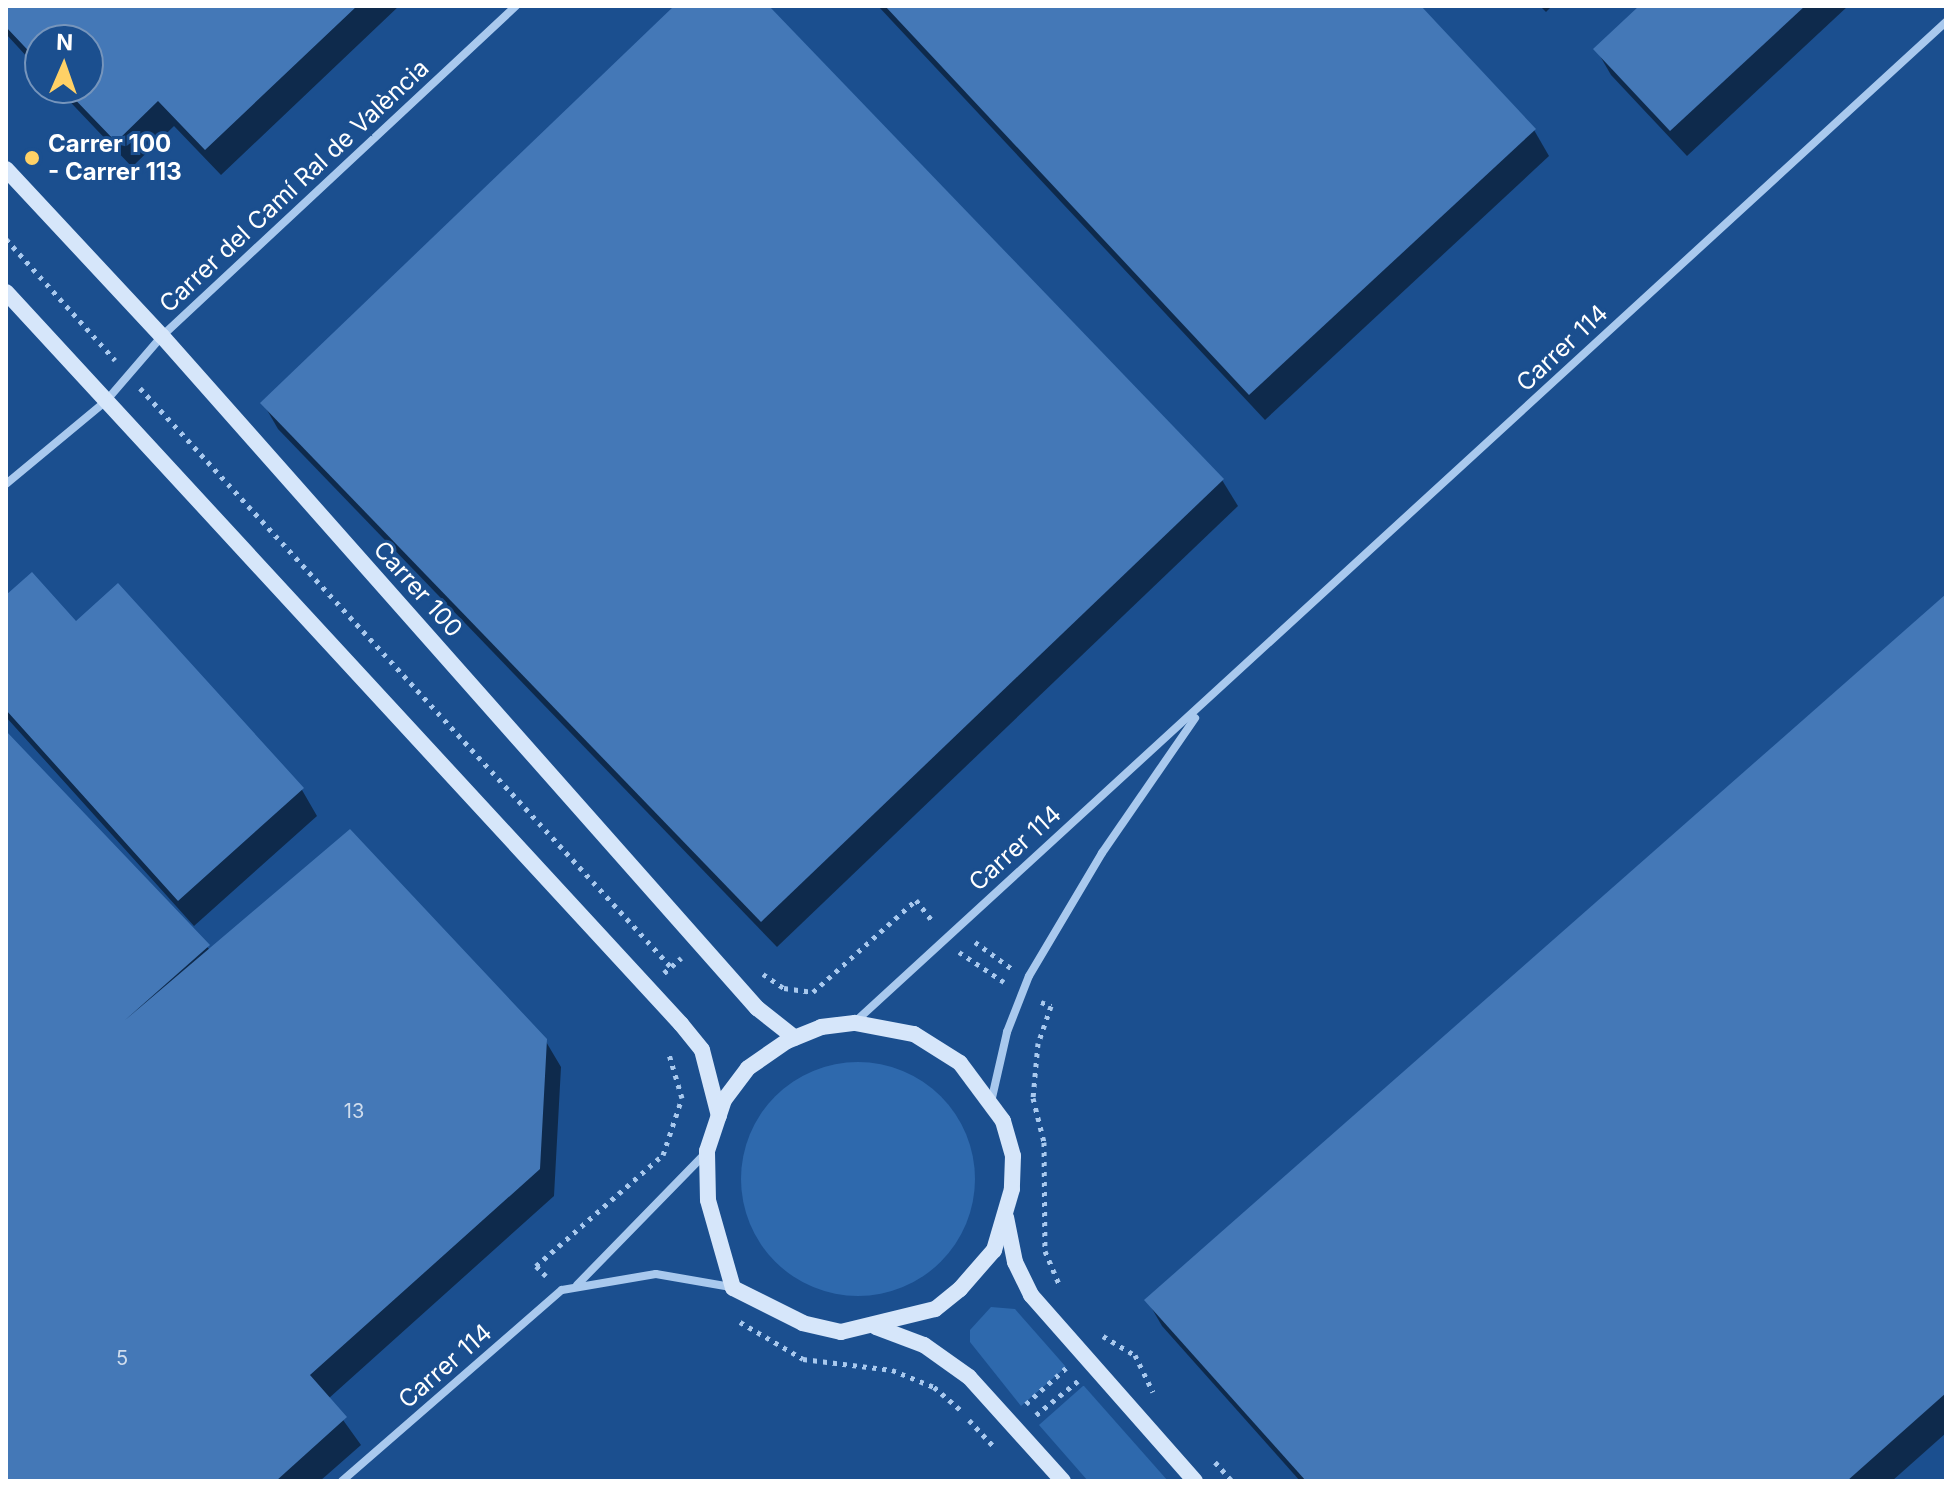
<!DOCTYPE html>
<meta charset="utf-8">
<style>
body{margin:0}
#map{position:relative;width:1952px;height:1487px;overflow:hidden;background:#1b4f8f;font-family:Inter,sans-serif}
div>[style]{position:absolute}
.green>*{inset:0;background:#2e69ad}
.round{border-radius:50%}
.shadow>*{inset:0;background:#0007}
.building>*{inset:0;background:#4478b7}
.path>*{height:5px;margin-top:-2.5px;transform-origin:0;background:repeating-linear-gradient(90deg,#a9c9ee 0 4px,transparent 0 10px)}
.street>*{height:8px;margin:-4px;padding:0 4px;transform-origin:4px;border-radius:4px;background:#a9c9ee}
.secondary>*{height:16px;margin:-8px;padding:0 8px;transform-origin:8px;border-radius:8px;background:#d6e6fa}
.dots>*{width:22px;height:22px;translate:-50% -50%;box-sizing:border-box;border:4px solid #1b4f8f;border-radius:50%}
span{translate:-50% -50%;white-space:nowrap;text-align:center;line-height:1.15;-webkit-text-stroke:6px #1b4f8f;paint-order:stroke}
.number-label{font-size:20px;color:#d0dded}
.number-label span{-webkit-text-stroke-width:0}
.poi-label{font-size:24px;color:#fff;font-weight:700}
.left{translate:0 -50%;text-align:left}
.street-label{font-size:24px;color:#fff}
.frame{position:absolute;inset:0;border:8px solid #fff;pointer-events:none}
.north{position:absolute;left:24px;top:24px;width:80px;height:80px;box-sizing:border-box;background:#1b4f8f;border:2px solid #7695bc;border-radius:50%;rotate:2deg;font-size:22px;font-weight:700;line-height:32px;text-align:center;color:#fff}
.north::after{content:'';display:block;margin:auto;width:28px;height:36px;background:#ffd166;clip-path:polygon(50% 0,100% 100%,50% 72%,0 100%)}
</style>
<div id="map">
<div class="green">
<div class="round" style="left:741px;top:1062px;width:234px;height:234px"></div>
<div style="clip-path:polygon(991px 1307px,1015px 1309px,1066px 1367px,1021px 1406px,970px 1342px,970px 1330px)"></div>
<div style="clip-path:polygon(1083px 1386px,1084px 1386px,1168px 1481px,1088px 1481px,1039px 1425px)"></div>
</div>
<div class="shadow">
<div style="clip-path:polygon(6px 6px,399px 6px,221px 175px,174px 126px,132px 167px,57px 88px,88px 88px,88px 40px,40px 40px,40px 71px,6px 34px)"></div>
<div style="clip-path:polygon(677px 6px,766px 6px,1222px 480px,1238px 506px,777px 947px,278px 429px,263px 403px)"></div>
<div style="clip-path:polygon(878px 6px,1418px 6px,1534px 130px,1549px 156px,1265px 420px)"></div>
<div style="clip-path:polygon(1540px 6px,1552px 6px,1546px 12px)"></div>
<div style="clip-path:polygon(1642px 6px,1848px 6px,1687px 156px,1611px 75px,1596px 49px)"></div>
<div style="clip-path:polygon(118px 586px,302px 790px,317px 816px,194px 926px,6px 717px,6px 598px,76px 624px)"></div>
<div style="clip-path:polygon(1946px 597px,1946px 1433px,1892px 1481px,1300px 1481px,1162px 1326px,1147px 1300px)"></div>
<div style="clip-path:polygon(6px 734px,210px 950px,545px 1040px,561px 1067px,554px 1196px,328px 1399px,361px 1445px,320px 1481px,6px 1481px)"></div>
</div>
<div class="building">
<div style="clip-path:polygon(6px 6px,357px 6px,205px 150px,158px 101px,116px 142px,64px 88px,88px 88px,88px 40px,40px 40px,40px 63px,6px 27px)"></div>
<div style="clip-path:polygon(674px 6px,769px 6px,1224px 479px,761px 922px,260px 403px)"></div>
<div style="clip-path:polygon(885px 6px,1421px 6px,1536px 129px,1249px 395px)"></div>
<div style="clip-path:polygon(1639px 6px,1805px 6px,1670px 131px,1593px 49px)"></div>
<div style="clip-path:polygon(32px 572px,76px 621px,118px 583px,304px 788px,178px 901px,6px 710px,6px 595px)"></div>
<div style="clip-path:polygon(1946px 594px,1946px 1393px,1847px 1481px,1306px 1481px,1144px 1300px)"></div>
<div style="clip-path:polygon(6px 731px,210px 945px,124px 1021px,350px 829px,547px 1039px,540px 1169px,310px 1375px,347px 1417px,276px 1481px,6px 1481px)"></div>
</div>
<div class="path">
<div style="left:6px;top:239px;width:163px;rotate:48deg"></div>
<div style="left:140px;top:388px;width:786px;rotate:47.48deg"></div>
<div style="left:975px;top:942px;width:46px;rotate:36.1deg"></div>
<div style="left:959px;top:952px;width:54px;rotate:33.7deg"></div>
<div style="left:664px;top:973px;width:23px;rotate:-41deg"></div>
<div style="left:763px;top:974px;width:25px;rotate:34deg"></div>
<div style="left:784px;top:988px;width:29px;rotate:8deg"></div>
<div style="left:813px;top:992px;width:138px;rotate:-41.8deg"></div>
<div style="left:916px;top:900px;width:29px;rotate:52deg"></div>
<div style="left:1041px;top:1002px;width:11px;rotate:22deg"></div>
<div style="left:1051px;top:1006px;width:39px;rotate:109deg"></div>
<div style="left:1038px;top:1043px;width:55px;rotate:95.2deg"></div>
<div style="left:1033px;top:1098px;width:45px;rotate:76deg"></div>
<div style="left:1044px;top:1142px;width:109px;rotate:89.5deg"></div>
<div style="left:1045px;top:1251px;width:38px;rotate:67deg"></div>
<div style="left:546px;top:1276px;width:14px;rotate:-135deg"></div>
<div style="left:536px;top:1266px;width:169px;rotate:-41.2deg"></div>
<div style="left:663px;top:1155px;width:60px;rotate:-71.6deg"></div>
<div style="left:682px;top:1098px;width:46px;rotate:-106.5deg"></div>
<div style="left:740px;top:1322px;width:73px;rotate:30.4deg"></div>
<div style="left:803px;top:1359px;width:90px;rotate:7deg"></div>
<div style="left:892px;top:1370px;width:45px;rotate:22deg"></div>
<div style="left:934px;top:1387px;width:38px;rotate:41deg"></div>
<div style="left:1103px;top:1336px;width:37px;rotate:31deg"></div>
<div style="left:1135px;top:1355px;width:41px;rotate:64.1deg"></div>
<div style="left:1026px;top:1404px;width:54px;rotate:-42deg"></div>
<div style="left:1036px;top:1415px;width:54px;rotate:-39deg"></div>
<div style="left:969px;top:1420px;width:38px;rotate:47deg"></div>
<div style="left:1215px;top:1462px;width:25px;rotate:48deg"></div>
</div>
<div class="street">
<div style="left:6px;top:484px;width:130px;rotate:-39.7deg"></div>
<div style="left:106px;top:401px;width:86px;rotate:-49.3deg"></div>
<div style="left:162px;top:336px;width:484px;rotate:-43deg"></div>
<div style="left:856px;top:1021px;width:1479px;rotate:-42.51deg"></div>
<div style="left:991px;top:1102px;width:72px;rotate:-77.1deg"></div>
<div style="left:1007px;top:1032px;width:60px;rotate:-68.6deg"></div>
<div style="left:1029px;top:976px;width:143px;rotate:-59.3deg"></div>
<div style="left:1102px;top:853px;width:164px;rotate:-55.4deg"></div>
<div style="left:577px;top:1285px;width:186px;rotate:-45.7deg"></div>
<div style="left:342px;top:1481px;width:291px;rotate:-41deg"></div>
<div style="left:562px;top:1290px;width:95px;rotate:-9.7deg"></div>
<div style="left:656px;top:1274px;width:76px;rotate:9.8deg"></div>
</div>
<div class="secondary">
<div style="left:6px;top:169px;width:229px;rotate:47deg"></div>
<div style="left:162px;top:336px;width:898px;rotate:48.48deg"></div>
<div style="left:757px;top:1008px;width:48px;rotate:38.3deg"></div>
<div style="left:6px;top:292px;width:996px;rotate:47.32deg"></div>
<div style="left:681px;top:1024px;width:33px;rotate:51deg"></div>
<div style="left:702px;top:1050px;width:68px;rotate:75.6deg"></div>
<div style="left:855px;top:1023px;width:60px;rotate:10.6deg"></div>
<div style="left:914px;top:1034px;width:54px;rotate:32.2deg"></div>
<div style="left:960px;top:1063px;width:72px;rotate:53.4deg"></div>
<div style="left:1003px;top:1121px;width:36px;rotate:74deg"></div>
<div style="left:1013px;top:1156px;width:33px;rotate:92deg"></div>
<div style="left:1012px;top:1189px;width:64px;rotate:106.4deg"></div>
<div style="left:994px;top:1250px;width:52px;rotate:131.1deg"></div>
<div style="left:960px;top:1289px;width:32px;rotate:141deg"></div>
<div style="left:935px;top:1309px;width:97px;rotate:166.3deg"></div>
<div style="left:841px;top:1332px;width:39px;rotate:-167deg"></div>
<div style="left:803px;top:1323px;width:78px;rotate:-153.4deg"></div>
<div style="left:733px;top:1288px;width:91px;rotate:-105.9deg"></div>
<div style="left:708px;top:1200px;width:49px;rotate:-91.2deg"></div>
<div style="left:707px;top:1151px;width:54px;rotate:-71.6deg"></div>
<div style="left:724px;top:1100px;width:40px;rotate:-53deg"></div>
<div style="left:748px;top:1068px;width:47px;rotate:-34.7deg"></div>
<div style="left:787px;top:1041px;width:37px;rotate:-22deg"></div>
<div style="left:821px;top:1027px;width:34px;rotate:-7deg"></div>
<div style="left:1006px;top:1217px;width:46px;rotate:78.7deg"></div>
<div style="left:1015px;top:1262px;width:37px;rotate:64deg"></div>
<div style="left:1031px;top:1295px;width:248px;rotate:48.6deg"></div>
<div style="left:876px;top:1327px;width:51px;rotate:20.6deg"></div>
<div style="left:924px;top:1345px;width:55px;rotate:35.4deg"></div>
<div style="left:969px;top:1377px;width:140px;rotate:47.9deg"></div>
</div>
<div class="dots">
<div style="left:32px;top:158px;background:#ffd166"></div>
</div>
<div class="number-label">
<span style="left:354px;top:1111px">13</span>
<span style="left:122px;top:1358px">5</span>
</div>
<div class="poi-label">
<span class="left" style="left:48px;top:158px">Carrer 100<br>- Carrer 113</span>
</div>
<div class="street-label">
<span style="left:294px;top:186px;rotate:-43deg">Carrer del Camí Ral de València</span>
<span style="left:1562px;top:348px;rotate:-43deg">Carrer 114</span>
<span style="left:418px;top:589px;rotate:48deg">Carrer 100</span>
<span style="left:1015px;top:848px;rotate:-42deg">Carrer 114</span>
<span style="left:445px;top:1366px;rotate:-41deg">Carrer 114</span>
</div>
<div class="frame"></div>
<div class="north">N</div>
</div>
